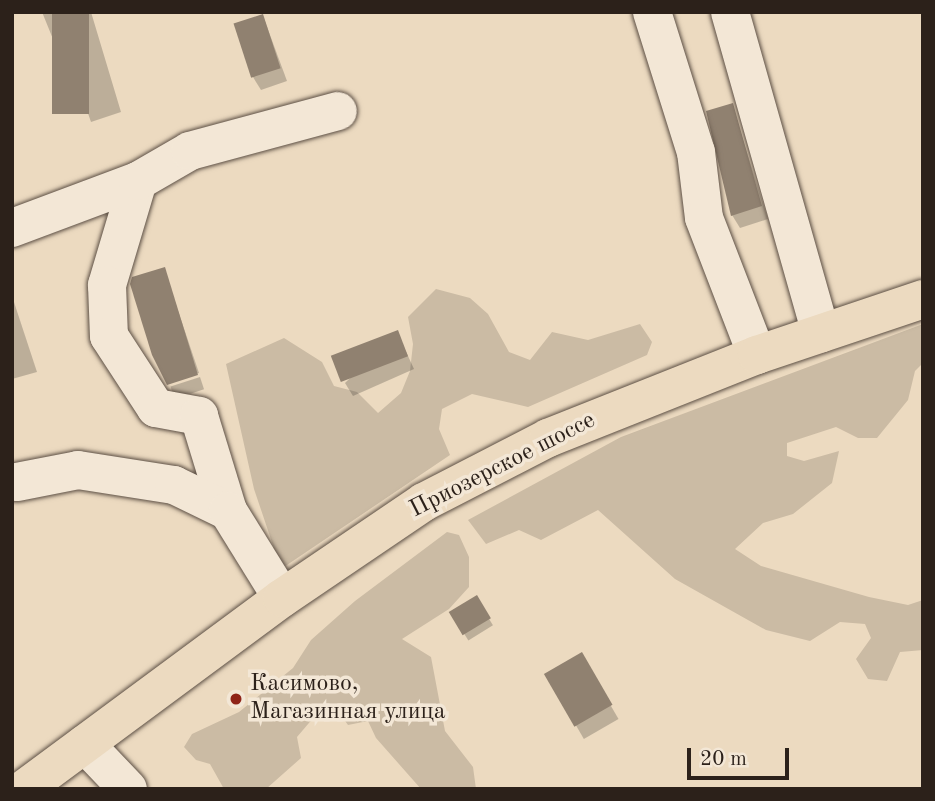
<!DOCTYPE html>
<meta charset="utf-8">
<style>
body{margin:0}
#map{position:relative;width:935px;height:801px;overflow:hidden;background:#ecdac0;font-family:"Old Standard TT",serif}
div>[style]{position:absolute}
.green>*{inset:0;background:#cbbba4}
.shadow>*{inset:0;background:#0003;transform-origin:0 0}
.building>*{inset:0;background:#908170;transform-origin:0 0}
.roads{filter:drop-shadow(0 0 2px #5c4f44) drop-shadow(0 0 2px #5c4f44)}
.minor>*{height:38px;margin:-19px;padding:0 19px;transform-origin:19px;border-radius:19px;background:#f3e7d6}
.major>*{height:38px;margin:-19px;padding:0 19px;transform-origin:19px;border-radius:19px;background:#ecdac0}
.dots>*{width:19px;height:19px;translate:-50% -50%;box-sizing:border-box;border:4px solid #f3e7d6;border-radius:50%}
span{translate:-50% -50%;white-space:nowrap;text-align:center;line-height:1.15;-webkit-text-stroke:7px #f3e7d6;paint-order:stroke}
.street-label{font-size:24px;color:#2c211a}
.poi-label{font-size:24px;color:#2c211a}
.left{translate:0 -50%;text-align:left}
.frame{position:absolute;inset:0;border:14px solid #2c211a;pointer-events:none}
.scale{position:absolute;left:687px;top:748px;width:102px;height:32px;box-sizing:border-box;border:4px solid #2c211a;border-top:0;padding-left:9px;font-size:21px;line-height:24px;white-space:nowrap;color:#2c211a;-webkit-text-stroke:5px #f3e7d6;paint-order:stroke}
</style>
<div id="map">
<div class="green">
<div style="clip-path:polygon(436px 289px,470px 298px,488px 314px,509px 352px,530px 360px,552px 332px,588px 340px,640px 324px,652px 342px,647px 355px,528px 407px,472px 394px,442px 409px,439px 429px,450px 455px,281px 569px,254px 489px,226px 364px,284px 338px,322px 362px,334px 386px,357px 392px,378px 413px,401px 393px,410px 371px,413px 344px,408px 317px)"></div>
<div style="clip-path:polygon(923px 324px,923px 363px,915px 371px,908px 400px,877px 438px,858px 438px,836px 427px,787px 443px,787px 456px,804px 461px,839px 451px,832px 483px,793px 514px,763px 523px,735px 549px,761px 566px,869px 597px,908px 605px,923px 600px,923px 650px,900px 652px,887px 681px,868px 679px,856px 659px,871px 638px,865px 624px,840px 622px,810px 641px,766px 630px,675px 579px,598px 510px,541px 540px,519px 530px,486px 544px,468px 520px,621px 437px)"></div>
<div style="clip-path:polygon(447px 532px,459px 535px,469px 557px,469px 587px,449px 609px,402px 639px,431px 657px,445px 731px,473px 767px,476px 789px,421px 789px,376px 738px,368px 721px,348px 725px,336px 708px,320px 710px,297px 737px,301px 758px,266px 789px,224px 789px,210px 764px,196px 760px,184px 747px,192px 734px,239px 712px,293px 668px,311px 640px,355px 601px)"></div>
</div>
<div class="shadow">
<div style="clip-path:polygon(42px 12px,91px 12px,121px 112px,91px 122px,65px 47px,57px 49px)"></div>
<div style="clip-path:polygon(263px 16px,287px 81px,261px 90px,253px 77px)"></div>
<div style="clip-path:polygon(732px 105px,768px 219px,740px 228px,732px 215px)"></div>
<div style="clip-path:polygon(164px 269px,199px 373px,168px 383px)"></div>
<div style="clip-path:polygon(12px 296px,37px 372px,12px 379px)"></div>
<div style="clip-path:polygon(397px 332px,414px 369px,353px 396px,345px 383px)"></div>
<div style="left:200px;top:377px;width:13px;height:31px;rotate:72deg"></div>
<div style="left:476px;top:598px;width:32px;height:29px;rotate:58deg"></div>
<div style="left:581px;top:654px;width:75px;height:40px;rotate:60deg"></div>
</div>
<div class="building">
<div style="left:52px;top:12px;width:37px;height:102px"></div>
<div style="left:263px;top:14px;width:57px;height:31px;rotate:72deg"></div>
<div style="clip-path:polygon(733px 103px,762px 206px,731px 216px,706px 111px)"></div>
<div style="clip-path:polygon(165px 267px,198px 375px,167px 385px,152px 355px,130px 284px,132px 277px)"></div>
<div style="left:398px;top:330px;width:28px;height:72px;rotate:69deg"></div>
<div style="left:477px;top:595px;width:27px;height:33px;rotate:59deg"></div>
<div style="left:582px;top:652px;width:61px;height:44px;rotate:60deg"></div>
</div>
<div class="roads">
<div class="minor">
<div style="left:652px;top:12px;width:147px;rotate:72.6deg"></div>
<div style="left:696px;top:152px;width:66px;rotate:83.1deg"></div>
<div style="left:704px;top:218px;width:147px;rotate:68.9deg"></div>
<div style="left:730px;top:12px;width:334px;rotate:74.2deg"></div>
<div style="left:138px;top:181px;width:109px;rotate:106.6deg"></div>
<div style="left:107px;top:285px;width:51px;rotate:87.8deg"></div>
<div style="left:109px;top:336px;width:86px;rotate:56.9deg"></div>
<div style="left:156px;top:408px;width:44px;rotate:10.5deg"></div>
<div style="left:199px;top:416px;width:99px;rotate:73deg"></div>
<div style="left:12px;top:228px;width:134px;rotate:-20.5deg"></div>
<div style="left:138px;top:181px;width:60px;rotate:-30deg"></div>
<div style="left:190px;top:151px;width:153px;rotate:-15.1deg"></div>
<div style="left:17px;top:482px;width:62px;rotate:-11.1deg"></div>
<div style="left:78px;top:470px;width:97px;rotate:8.9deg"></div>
<div style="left:174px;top:485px;width:60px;rotate:25.7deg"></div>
<div style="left:228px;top:511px;width:102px;rotate:58.2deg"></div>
<div style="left:85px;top:744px;width:62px;rotate:46.3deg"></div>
</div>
<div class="major">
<div style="left:24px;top:789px;width:321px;rotate:-36.5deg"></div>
<div style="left:282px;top:598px;width:171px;rotate:-34.1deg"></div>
<div style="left:424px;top:502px;width:140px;rotate:-27.3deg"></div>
<div style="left:548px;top:438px;width:225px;rotate:-21.7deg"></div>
<div style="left:757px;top:355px;width:175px;rotate:-18.6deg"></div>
</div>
</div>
<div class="dots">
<div style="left:236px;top:699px;background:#8f2418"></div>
</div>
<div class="street-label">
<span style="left:503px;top:466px;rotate:-27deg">Приозерское шоссе</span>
</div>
<div class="poi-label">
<span class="left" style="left:250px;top:699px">Касимово,<br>Магазинная улица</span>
</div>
<div class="frame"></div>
<div class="scale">20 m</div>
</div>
